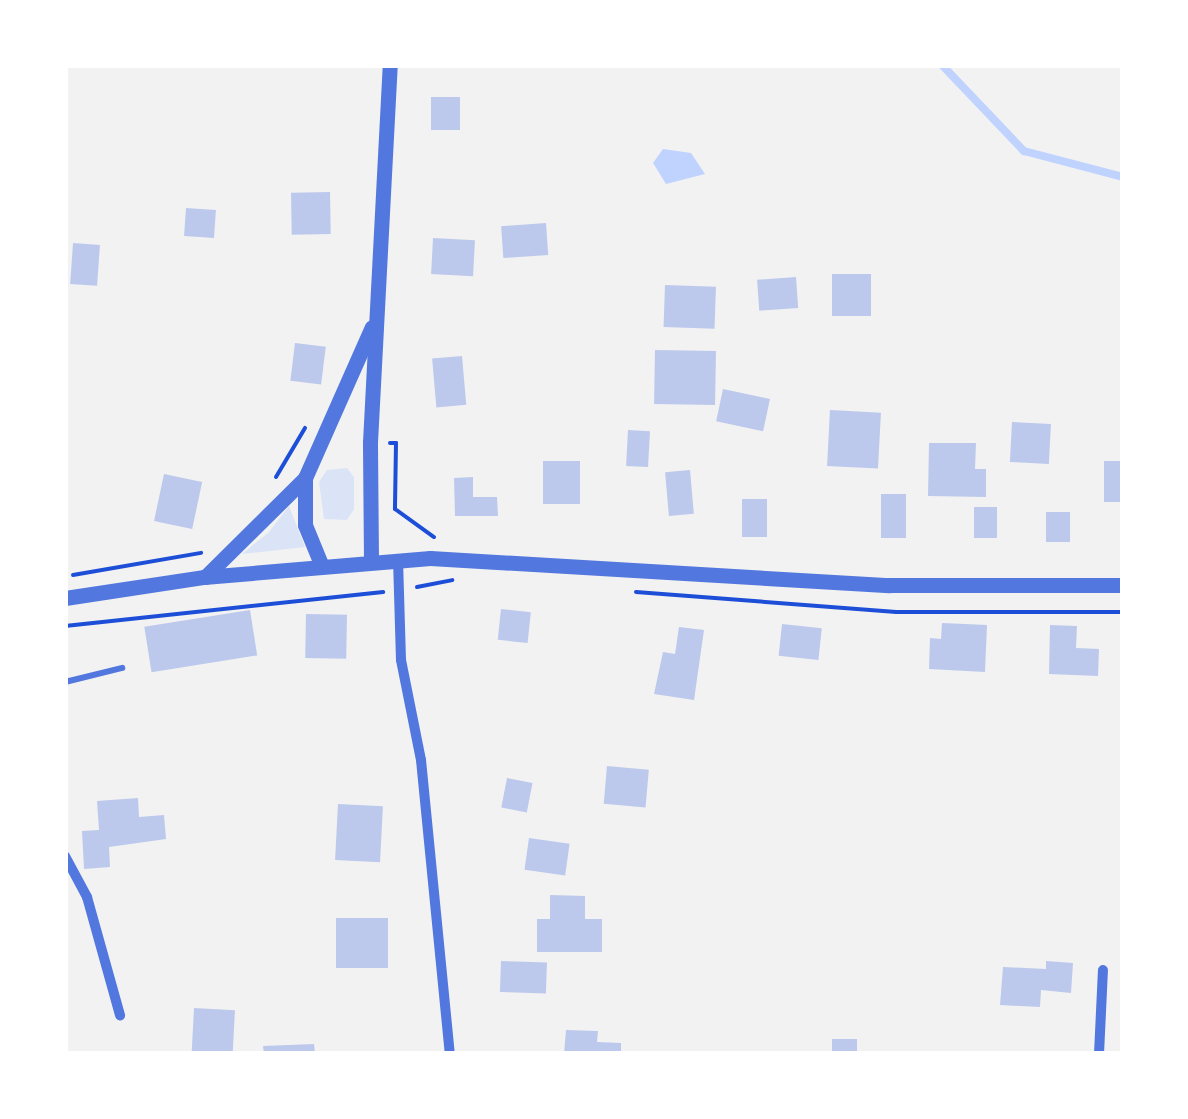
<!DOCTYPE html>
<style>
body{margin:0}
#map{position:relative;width:1188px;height:1119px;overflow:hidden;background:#f2f2f2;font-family:Lora,serif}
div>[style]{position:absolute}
.green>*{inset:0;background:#dbe4f7}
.water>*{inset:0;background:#bfd3fe}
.stream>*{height:8px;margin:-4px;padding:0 4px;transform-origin:4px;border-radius:4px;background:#bfd3fe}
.building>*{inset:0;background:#bdc9ec;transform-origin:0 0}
.path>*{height:4px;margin:-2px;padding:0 2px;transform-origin:2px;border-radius:2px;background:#1d4ed8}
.service>*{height:6px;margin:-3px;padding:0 3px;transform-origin:3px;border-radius:3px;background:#5277de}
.minor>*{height:10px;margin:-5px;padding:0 5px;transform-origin:5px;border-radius:5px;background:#5277de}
.tertiary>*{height:15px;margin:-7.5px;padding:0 7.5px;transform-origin:7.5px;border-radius:7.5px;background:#5277de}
span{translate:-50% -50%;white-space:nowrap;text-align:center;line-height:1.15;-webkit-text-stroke:10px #fff;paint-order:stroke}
.frame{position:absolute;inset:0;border:68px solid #fff;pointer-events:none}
</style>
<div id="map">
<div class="green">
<div style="clip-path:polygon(347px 468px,354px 477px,354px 509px,347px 520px,324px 519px,319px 482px,327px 470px)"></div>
<div style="clip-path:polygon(289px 506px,305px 547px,242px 554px,269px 532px)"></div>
</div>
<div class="water">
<div style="clip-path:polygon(663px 149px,691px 153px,705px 174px,666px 184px,653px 163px)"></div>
</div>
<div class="stream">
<div style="left:942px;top:65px;width:119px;rotate:46.4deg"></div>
<div style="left:1024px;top:151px;width:102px;rotate:14.7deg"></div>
</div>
<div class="building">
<div style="left:431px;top:97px;width:29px;height:33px"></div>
<div style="left:330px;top:192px;width:42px;height:39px;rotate:89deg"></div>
<div style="left:186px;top:208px;width:30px;height:28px;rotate:4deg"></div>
<div style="left:546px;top:223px;width:32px;height:45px;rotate:86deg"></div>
<div style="left:433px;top:238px;width:42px;height:36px;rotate:3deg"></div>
<div style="left:73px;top:243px;width:27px;height:41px;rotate:4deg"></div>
<div style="left:832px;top:274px;width:39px;height:42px"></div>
<div style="left:796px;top:277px;width:31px;height:39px;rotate:86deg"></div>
<div style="left:665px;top:285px;width:51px;height:42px;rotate:2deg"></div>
<div style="left:295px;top:343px;width:31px;height:38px;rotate:7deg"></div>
<div style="left:655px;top:350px;width:61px;height:54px;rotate:1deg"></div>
<div style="left:462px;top:356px;width:49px;height:30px;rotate:85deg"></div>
<div style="left:723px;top:389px;width:48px;height:33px;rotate:12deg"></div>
<div style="left:830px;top:410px;width:51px;height:56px;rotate:3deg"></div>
<div style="left:1012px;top:422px;width:39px;height:40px;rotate:3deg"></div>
<div style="left:628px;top:430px;width:22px;height:36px;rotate:3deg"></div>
<div style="clip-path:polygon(929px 443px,976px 443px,975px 469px,986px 469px,986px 497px,928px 496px)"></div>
<div style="left:543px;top:461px;width:37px;height:43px"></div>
<div style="left:1123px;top:461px;width:41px;height:19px;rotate:90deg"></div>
<div style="left:690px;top:470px;width:44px;height:25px;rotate:85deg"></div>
<div style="left:164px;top:474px;width:39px;height:48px;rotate:12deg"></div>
<div style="clip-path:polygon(473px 477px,473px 497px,497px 497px,498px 516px,455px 516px,454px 478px)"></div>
<div style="left:881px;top:494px;width:25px;height:44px"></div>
<div style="left:742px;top:499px;width:25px;height:38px"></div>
<div style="left:974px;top:507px;width:23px;height:31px"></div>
<div style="left:1046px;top:512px;width:24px;height:30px"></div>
<div style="left:501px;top:609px;width:30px;height:31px;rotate:6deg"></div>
<div style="left:250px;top:610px;width:46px;height:107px;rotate:81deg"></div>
<div style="left:306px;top:614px;width:41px;height:44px;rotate:1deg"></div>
<div style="clip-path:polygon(942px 623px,987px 625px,985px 672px,929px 669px,930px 638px,941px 639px)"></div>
<div style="left:782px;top:624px;width:40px;height:32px;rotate:6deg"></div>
<div style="clip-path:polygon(1050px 625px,1077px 626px,1076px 648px,1099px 649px,1098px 676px,1049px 674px)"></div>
<div style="clip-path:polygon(679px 627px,704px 630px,694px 700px,654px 694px,663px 652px,675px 654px)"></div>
<div style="left:607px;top:766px;width:42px;height:38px;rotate:5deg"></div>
<div style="left:507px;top:778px;width:26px;height:30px;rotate:11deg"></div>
<div style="clip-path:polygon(138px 798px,139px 817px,164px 815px,166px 839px,109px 847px,110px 867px,84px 869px,82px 831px,99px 830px,97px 801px)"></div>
<div style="left:338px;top:804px;width:45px;height:56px;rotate:3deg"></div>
<div style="left:529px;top:838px;width:41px;height:32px;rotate:8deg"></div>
<div style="clip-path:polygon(550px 895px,585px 896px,585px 919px,602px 919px,602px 952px,537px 952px,537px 919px,550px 919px)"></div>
<div style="left:336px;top:918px;width:52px;height:50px"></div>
<div style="left:501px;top:961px;width:46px;height:31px;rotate:2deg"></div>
<div style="clip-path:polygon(1046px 961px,1073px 963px,1071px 993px,1041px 990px,1040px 1007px,1000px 1005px,1003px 967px,1046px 969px)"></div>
<div style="left:194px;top:1008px;width:41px;height:44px;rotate:3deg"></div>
<div style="clip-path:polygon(566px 1030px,598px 1031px,597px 1042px,621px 1043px,621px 1054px,564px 1054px)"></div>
<div style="left:832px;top:1039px;width:25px;height:15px"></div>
<div style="clip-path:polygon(314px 1044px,315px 1054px,264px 1054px,263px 1046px)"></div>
</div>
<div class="path">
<div style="left:390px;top:443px;width:6px"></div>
<div style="left:396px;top:443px;width:66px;rotate:90.9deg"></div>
<div style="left:395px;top:509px;width:48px;rotate:35.7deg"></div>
<div style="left:276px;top:477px;width:57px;rotate:-59.4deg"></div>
<div style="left:73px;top:575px;width:130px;rotate:-9.8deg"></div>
<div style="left:417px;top:587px;width:36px;rotate:-11deg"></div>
<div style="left:636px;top:592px;width:261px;rotate:4.4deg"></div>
<div style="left:896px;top:612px;width:227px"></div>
<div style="left:65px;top:626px;width:320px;rotate:-6.1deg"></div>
</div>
<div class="service">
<div style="left:65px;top:682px;width:59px;rotate:-13.8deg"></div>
</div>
<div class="minor">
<div style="left:398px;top:559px;width:101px;rotate:88.3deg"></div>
<div style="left:401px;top:660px;width:102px;rotate:78.7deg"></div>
<div style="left:421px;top:760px;width:295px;rotate:84.4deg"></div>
<div style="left:65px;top:856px;width:47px;rotate:61.8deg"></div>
<div style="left:87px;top:897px;width:123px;rotate:74.4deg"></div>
<div style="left:1099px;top:1054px;width:84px;rotate:-87.3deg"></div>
</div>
<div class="tertiary">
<div style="left:371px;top:560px;width:118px;rotate:-90.5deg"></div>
<div style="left:370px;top:442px;width:378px;rotate:-87deg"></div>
<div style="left:321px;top:564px;width:42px;rotate:-112.3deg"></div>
<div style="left:305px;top:525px;width:47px;rotate:-90deg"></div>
<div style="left:305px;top:478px;width:165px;rotate:-66.1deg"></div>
<div style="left:205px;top:577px;width:141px;rotate:-44.7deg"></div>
<div style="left:65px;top:598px;width:141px;rotate:-8.6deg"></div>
<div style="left:204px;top:577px;width:227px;rotate:-4.8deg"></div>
<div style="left:430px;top:558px;width:460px;rotate:3.4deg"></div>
<div style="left:889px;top:585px;width:234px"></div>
</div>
<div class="frame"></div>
</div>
